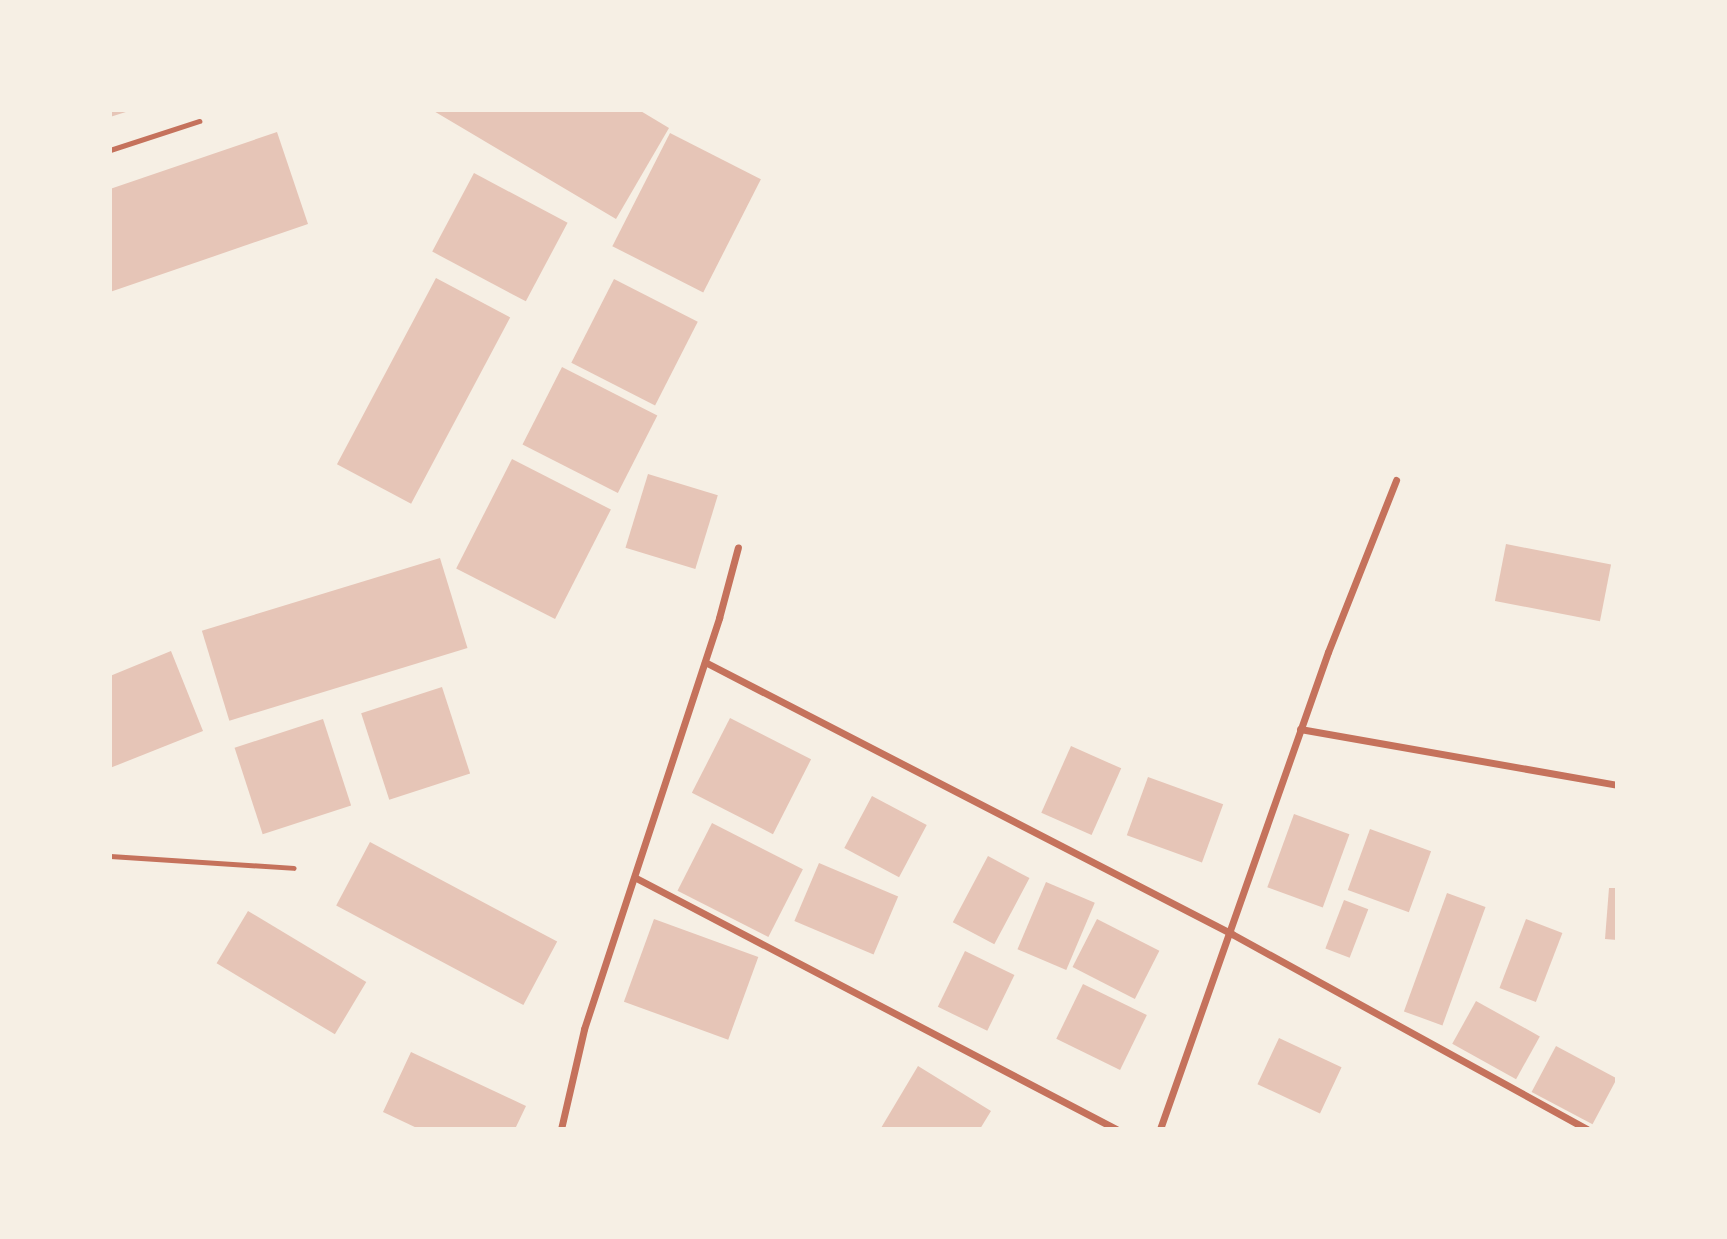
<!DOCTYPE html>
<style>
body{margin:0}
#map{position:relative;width:1727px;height:1239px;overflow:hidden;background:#f6efe4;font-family:Mulish,sans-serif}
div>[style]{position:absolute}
.building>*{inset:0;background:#e6c5b7;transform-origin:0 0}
.service>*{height:5px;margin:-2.5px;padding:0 2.5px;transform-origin:2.5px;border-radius:2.5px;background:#c5725c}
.minor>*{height:7px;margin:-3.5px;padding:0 3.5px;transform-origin:3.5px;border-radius:3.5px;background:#c5725c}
span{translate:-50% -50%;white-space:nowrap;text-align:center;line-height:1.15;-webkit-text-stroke:6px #f6efe4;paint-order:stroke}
.frame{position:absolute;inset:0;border:112px solid #f6efe4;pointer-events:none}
</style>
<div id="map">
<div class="building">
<div style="clip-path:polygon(110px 110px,129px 110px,129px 111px,110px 117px)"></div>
<div style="clip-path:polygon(432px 110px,639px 110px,669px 128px,616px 219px)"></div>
<div style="clip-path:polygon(277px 132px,308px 224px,110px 292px,110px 189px)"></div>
<div style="left:670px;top:133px;width:102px;height:127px;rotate:27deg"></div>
<div style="left:474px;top:173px;width:106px;height:89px;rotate:28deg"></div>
<div style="left:436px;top:278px;width:84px;height:211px;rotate:28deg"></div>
<div style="left:614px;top:279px;width:94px;height:94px;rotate:27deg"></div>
<div style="left:562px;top:367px;width:107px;height:87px;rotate:27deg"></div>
<div style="left:512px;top:459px;width:111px;height:123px;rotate:27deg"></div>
<div style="left:648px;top:474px;width:73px;height:77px;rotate:17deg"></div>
<div style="left:1506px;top:544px;width:107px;height:58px;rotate:11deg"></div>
<div style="left:440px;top:558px;width:94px;height:249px;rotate:73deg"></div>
<div style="clip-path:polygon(171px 651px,203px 731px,110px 768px,110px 676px)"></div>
<div style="left:442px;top:687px;width:91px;height:85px;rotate:72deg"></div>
<div style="left:730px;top:718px;width:91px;height:84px;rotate:27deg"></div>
<div style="left:323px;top:719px;width:91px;height:93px;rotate:72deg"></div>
<div style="left:1071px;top:746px;width:55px;height:73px;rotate:24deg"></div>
<div style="left:1148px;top:777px;width:80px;height:62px;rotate:20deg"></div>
<div style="left:872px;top:796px;width:62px;height:59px;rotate:28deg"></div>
<div style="left:1294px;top:814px;width:59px;height:78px;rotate:20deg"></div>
<div style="left:712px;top:823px;width:102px;height:76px;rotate:27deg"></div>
<div style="left:1370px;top:829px;width:65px;height:65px;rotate:20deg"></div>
<div style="left:370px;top:842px;width:212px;height:72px;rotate:28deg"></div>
<div style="left:988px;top:856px;width:47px;height:75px;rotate:28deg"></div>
<div style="left:819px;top:863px;width:86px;height:63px;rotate:23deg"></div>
<div style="left:1046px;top:882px;width:53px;height:73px;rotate:23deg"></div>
<div style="clip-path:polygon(1609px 888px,1617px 888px,1617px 940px,1605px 939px)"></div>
<div style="left:1447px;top:893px;width:41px;height:126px;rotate:20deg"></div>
<div style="left:1344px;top:900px;width:26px;height:52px;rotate:21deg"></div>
<div style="left:248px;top:911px;width:138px;height:61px;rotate:31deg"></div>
<div style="left:654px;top:919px;width:111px;height:88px;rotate:20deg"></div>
<div style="left:1097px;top:919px;width:70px;height:54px;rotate:27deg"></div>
<div style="left:1526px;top:919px;width:39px;height:74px;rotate:21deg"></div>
<div style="left:965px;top:951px;width:55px;height:62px;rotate:26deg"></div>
<div style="left:1083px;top:984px;width:71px;height:61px;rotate:26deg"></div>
<div style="left:1476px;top:1001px;width:73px;height:49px;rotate:29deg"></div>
<div style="left:1279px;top:1038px;width:69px;height:51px;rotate:25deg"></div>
<div style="left:1556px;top:1046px;width:69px;height:52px;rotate:28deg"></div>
<div style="clip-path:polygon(411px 1052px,526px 1106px,515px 1129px,419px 1129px,383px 1112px)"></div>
<div style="clip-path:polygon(918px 1066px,991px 1111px,980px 1129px,881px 1128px)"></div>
</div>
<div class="service">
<div style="left:110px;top:150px;width:94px;rotate:-18deg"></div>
<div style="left:110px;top:856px;width:184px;rotate:3.7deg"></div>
</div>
<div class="minor">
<div style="left:705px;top:662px;width:593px;rotate:27.3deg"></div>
<div style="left:1232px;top:934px;width:405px;rotate:28.8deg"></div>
<div style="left:1300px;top:729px;width:322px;rotate:10deg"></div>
<div style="left:636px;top:878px;width:542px;rotate:27.61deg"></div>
<div style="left:561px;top:1129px;width:103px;rotate:-77deg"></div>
<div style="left:584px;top:1029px;width:433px;rotate:-71.8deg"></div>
<div style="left:719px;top:618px;width:73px;rotate:-75deg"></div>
<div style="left:1160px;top:1129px;width:506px;rotate:-70.6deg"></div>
<div style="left:1328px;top:652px;width:185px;rotate:-68.4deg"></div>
</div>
<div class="frame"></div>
</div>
